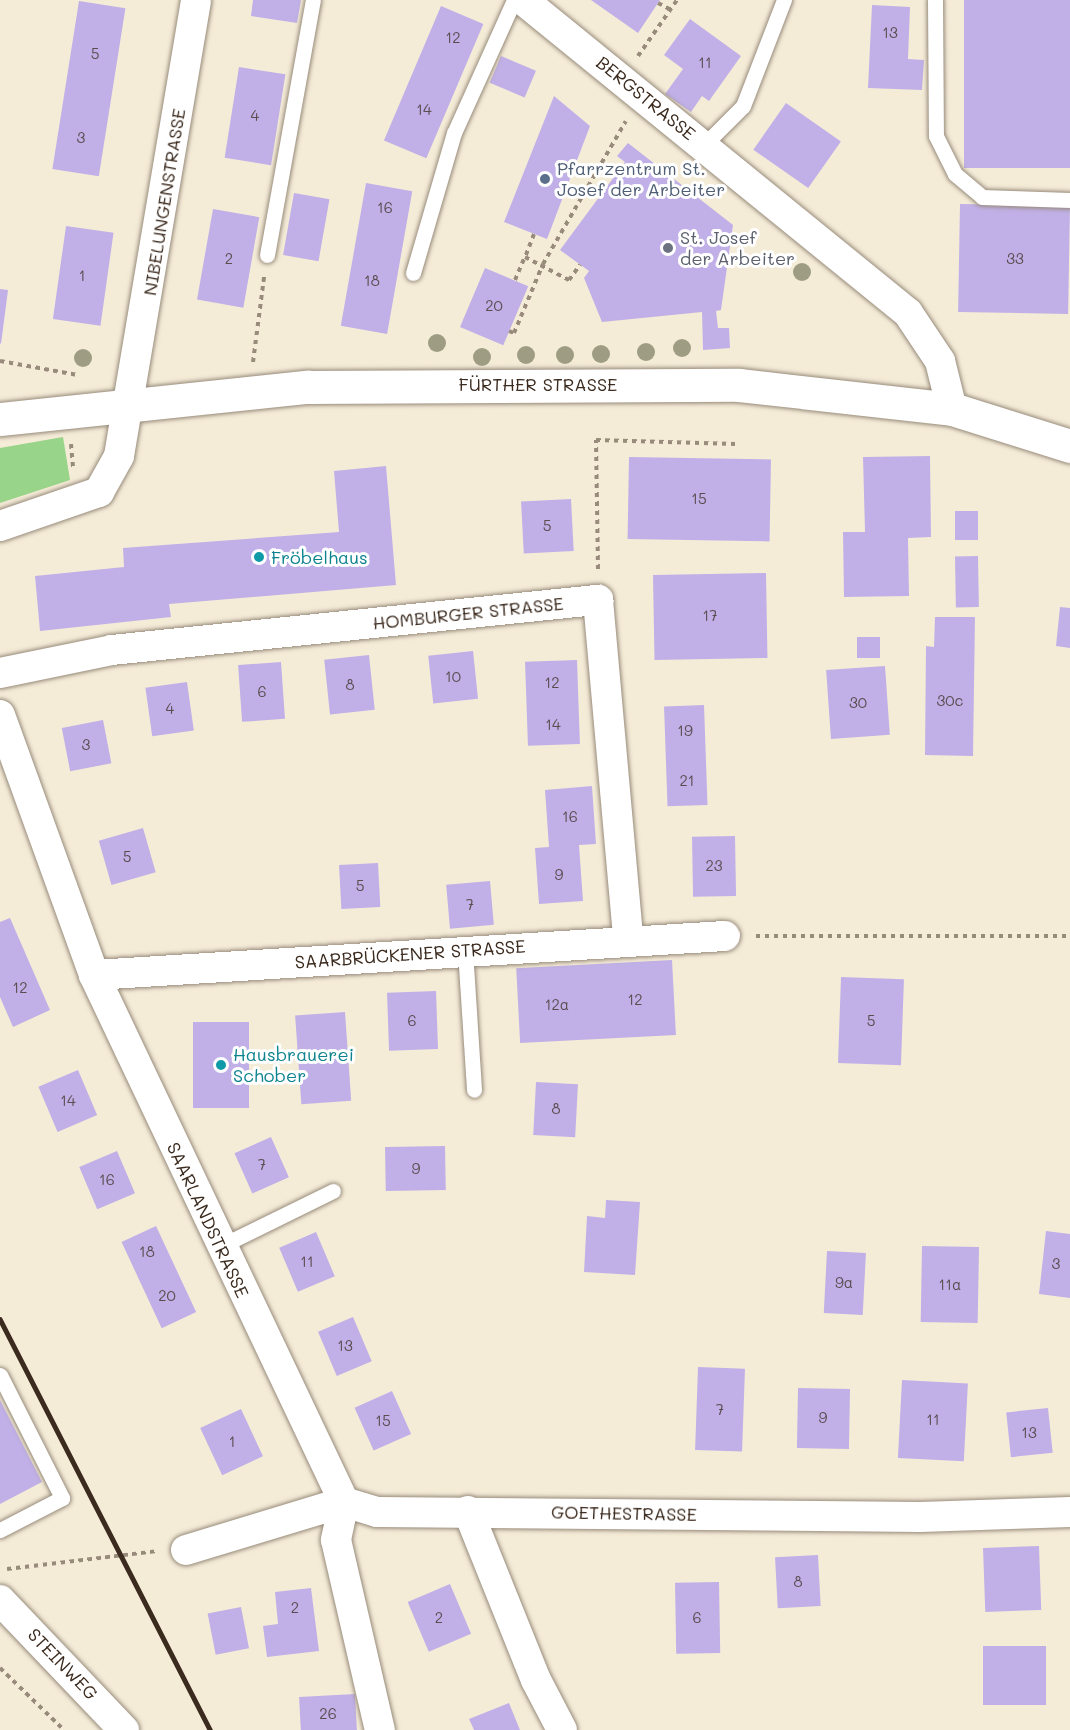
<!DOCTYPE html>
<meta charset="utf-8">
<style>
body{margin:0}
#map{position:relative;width:1070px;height:1730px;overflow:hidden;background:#f5ecd8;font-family:Mali,sans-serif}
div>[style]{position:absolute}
.green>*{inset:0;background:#98d489}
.building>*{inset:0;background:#c0b0e7;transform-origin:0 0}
.path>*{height:4px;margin-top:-2px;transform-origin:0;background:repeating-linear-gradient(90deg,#988b7b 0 4.5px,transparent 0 9px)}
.roads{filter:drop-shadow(0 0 2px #988b7b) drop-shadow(0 0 2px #988b7b)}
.lane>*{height:15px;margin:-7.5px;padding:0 7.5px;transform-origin:7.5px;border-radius:7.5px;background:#fff}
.street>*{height:30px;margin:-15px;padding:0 15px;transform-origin:15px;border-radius:15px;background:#fff}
.secondary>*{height:33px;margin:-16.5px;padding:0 16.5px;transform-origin:16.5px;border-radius:16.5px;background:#fff}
.rail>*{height:4.5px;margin:-2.25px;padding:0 2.25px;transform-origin:2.25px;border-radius:2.25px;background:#3b2a1e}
.trees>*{width:18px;height:18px;margin:-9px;border-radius:50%;background:#9e9d83}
.dots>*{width:16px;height:16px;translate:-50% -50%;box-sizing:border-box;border:3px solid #fff;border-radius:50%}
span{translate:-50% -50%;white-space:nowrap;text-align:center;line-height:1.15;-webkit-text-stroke:6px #fff;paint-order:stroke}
.number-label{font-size:15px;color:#5c4c50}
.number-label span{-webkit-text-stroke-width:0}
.street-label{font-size:18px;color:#3b2a1e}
.service-label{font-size:18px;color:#4e5e75}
.left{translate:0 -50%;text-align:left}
.worship-label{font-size:18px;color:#5b616d}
.culture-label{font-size:18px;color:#0d838f}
</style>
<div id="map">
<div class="green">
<div style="clip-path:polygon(63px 437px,70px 480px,0 503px,0 448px)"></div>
</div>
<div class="building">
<div style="clip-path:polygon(253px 0,301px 0,297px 23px,251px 16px)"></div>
<div style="clip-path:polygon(591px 0,660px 0,638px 33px)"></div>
<div style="left:964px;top:0;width:106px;height:168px"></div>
<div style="left:79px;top:1px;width:47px;height:170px;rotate:9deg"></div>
<div style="clip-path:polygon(872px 5px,910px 7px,908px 59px,924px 60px,922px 90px,868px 88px)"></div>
<div style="left:441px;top:6px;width:46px;height:146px;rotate:23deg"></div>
<div style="clip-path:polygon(690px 19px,741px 56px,709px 101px,702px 96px,691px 112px,665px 94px,683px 69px,664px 55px)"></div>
<div style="left:501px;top:56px;width:38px;height:29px;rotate:23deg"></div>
<div style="left:239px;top:67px;width:47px;height:92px;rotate:9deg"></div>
<div style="clip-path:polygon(554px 96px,590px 126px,547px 239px,504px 222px)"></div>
<div style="left:786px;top:103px;width:67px;height:57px;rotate:35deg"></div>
<div style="clip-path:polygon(628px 143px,733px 225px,721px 310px,716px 311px,718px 328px,729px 328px,730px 348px,703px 350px,702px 312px,602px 322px,584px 278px,589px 271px,560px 250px,625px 162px,617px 156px)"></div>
<div style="left:366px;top:183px;width:47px;height:145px;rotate:10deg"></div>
<div style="left:294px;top:193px;width:36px;height:63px;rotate:10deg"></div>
<div style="left:960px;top:204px;width:110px;height:108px;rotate:1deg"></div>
<div style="left:213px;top:209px;width:47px;height:92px;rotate:10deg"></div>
<div style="left:66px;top:226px;width:48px;height:94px;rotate:8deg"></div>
<div style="left:485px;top:268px;width:47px;height:64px;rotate:23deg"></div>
<div style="clip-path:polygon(0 289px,8px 290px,1px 344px,0 343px)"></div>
<div style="clip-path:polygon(930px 456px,931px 537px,908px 538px,909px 596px,844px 597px,843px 532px,865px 532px,863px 457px)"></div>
<div style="left:629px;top:457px;width:142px;height:82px;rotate:1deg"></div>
<div style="clip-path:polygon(386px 466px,396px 585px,169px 604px,171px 617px,40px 631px,35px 576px,124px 567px,123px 548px,339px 532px,334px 471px)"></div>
<div style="left:571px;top:499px;width:52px;height:50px;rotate:87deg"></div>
<div style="left:978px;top:511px;width:29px;height:23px;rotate:90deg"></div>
<div style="left:978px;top:556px;width:51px;height:23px;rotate:89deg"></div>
<div style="left:766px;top:573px;width:85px;height:113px;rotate:89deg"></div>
<div style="clip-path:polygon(1060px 607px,1070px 608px,1070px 648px,1056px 646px)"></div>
<div style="clip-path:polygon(935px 617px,975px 617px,973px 756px,925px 755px,926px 646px,934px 647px)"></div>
<div style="left:857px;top:637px;width:23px;height:21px"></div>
<div style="left:473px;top:651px;width:48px;height:45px;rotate:84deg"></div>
<div style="left:369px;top:655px;width:55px;height:45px;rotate:84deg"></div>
<div style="left:577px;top:660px;width:84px;height:52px;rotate:88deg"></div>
<div style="left:281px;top:662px;width:57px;height:43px;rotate:86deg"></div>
<div style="left:885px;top:666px;width:69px;height:59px;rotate:86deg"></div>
<div style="left:187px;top:682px;width:49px;height:42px;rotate:82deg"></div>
<div style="left:704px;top:705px;width:100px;height:40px;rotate:88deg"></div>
<div style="left:103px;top:720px;width:44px;height:42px;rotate:79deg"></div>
<div style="clip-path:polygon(592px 786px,596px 844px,579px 845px,583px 901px,539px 904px,535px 848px,549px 847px,545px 790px)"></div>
<div style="left:143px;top:828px;width:46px;height:46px;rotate:74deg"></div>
<div style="left:735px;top:836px;width:60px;height:43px;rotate:89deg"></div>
<div style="left:378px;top:863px;width:44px;height:39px;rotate:87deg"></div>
<div style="left:490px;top:881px;width:44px;height:44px;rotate:85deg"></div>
<div style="clip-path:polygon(10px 918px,50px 1010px,13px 1027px,0 997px,0 922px)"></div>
<div style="left:672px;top:960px;width:75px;height:156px;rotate:87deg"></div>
<div style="left:841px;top:977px;width:63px;height:86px;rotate:2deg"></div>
<div style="left:436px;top:991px;width:58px;height:49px;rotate:88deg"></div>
<div style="left:345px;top:1012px;width:89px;height:50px;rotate:86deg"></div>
<div style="left:193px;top:1022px;width:56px;height:86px"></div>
<div style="left:78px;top:1070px;width:49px;height:43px;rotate:67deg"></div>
<div style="left:536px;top:1082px;width:42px;height:53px;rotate:3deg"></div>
<div style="left:271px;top:1137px;width:44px;height:40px;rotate:66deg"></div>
<div style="left:445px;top:1146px;width:44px;height:60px;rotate:89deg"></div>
<div style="left:117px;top:1151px;width:46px;height:41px;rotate:67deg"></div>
<div style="clip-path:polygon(606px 1200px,640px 1202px,635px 1275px,584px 1272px,587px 1216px,605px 1218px)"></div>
<div style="left:156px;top:1226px;width:95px;height:38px;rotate:65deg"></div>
<div style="clip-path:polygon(1046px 1231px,1070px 1234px,1070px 1298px,1039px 1294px)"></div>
<div style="left:316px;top:1232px;width:48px;height:40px;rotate:67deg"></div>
<div style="left:922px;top:1246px;width:57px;height:76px;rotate:1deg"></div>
<div style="left:827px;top:1251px;width:39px;height:62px;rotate:3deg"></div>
<div style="left:353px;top:1317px;width:48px;height:38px;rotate:67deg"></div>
<div style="left:698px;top:1367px;width:47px;height:83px;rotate:2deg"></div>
<div style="left:902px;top:1380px;width:66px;height:78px;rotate:3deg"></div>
<div style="left:798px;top:1388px;width:52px;height:60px;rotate:1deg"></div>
<div style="left:392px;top:1391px;width:47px;height:41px;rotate:66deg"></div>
<div style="clip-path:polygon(0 1400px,42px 1482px,0 1504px)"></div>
<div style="left:1048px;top:1408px;width:45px;height:42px;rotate:84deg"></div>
<div style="left:241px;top:1409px;width:52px;height:45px;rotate:65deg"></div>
<div style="left:1039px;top:1546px;width:64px;height:56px;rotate:88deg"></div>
<div style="left:818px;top:1555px;width:51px;height:43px;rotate:87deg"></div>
<div style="left:719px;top:1582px;width:71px;height:44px;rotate:89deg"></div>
<div style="left:450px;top:1584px;width:54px;height:46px;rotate:67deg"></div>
<div style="clip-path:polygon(311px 1588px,319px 1651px,267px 1657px,263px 1626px,278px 1624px,275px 1592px)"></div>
<div style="left:241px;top:1607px;width:42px;height:34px;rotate:79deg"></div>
<div style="left:983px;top:1646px;width:63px;height:59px"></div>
<div style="left:355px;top:1694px;width:36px;height:56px;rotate:87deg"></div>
<div style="clip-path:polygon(509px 1703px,520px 1730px,474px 1730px,469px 1719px)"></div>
</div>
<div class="path">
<div style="left:658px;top:3px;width:15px;rotate:28deg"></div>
<div style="left:638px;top:56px;width:68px;rotate:-55.1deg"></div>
<div style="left:534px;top:234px;width:25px;rotate:111deg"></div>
<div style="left:525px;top:257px;width:50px;rotate:27.6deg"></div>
<div style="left:569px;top:280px;width:19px;rotate:-54deg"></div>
<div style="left:515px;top:280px;width:25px;rotate:-67deg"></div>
<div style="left:509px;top:331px;width:5px;rotate:22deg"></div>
<div style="left:514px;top:333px;width:75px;rotate:-67.2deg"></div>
<div style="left:543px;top:264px;width:165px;rotate:-59.9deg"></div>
<div style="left:0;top:361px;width:79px;rotate:10.2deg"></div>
<div style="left:253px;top:362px;width:86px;rotate:-82.6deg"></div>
<div style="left:71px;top:444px;width:25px;rotate:85deg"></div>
<div style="left:598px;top:569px;width:129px;rotate:-90.9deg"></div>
<div style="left:596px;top:440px;width:140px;rotate:1.6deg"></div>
<div style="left:756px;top:936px;width:314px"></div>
<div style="left:7px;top:1569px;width:151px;rotate:-6.8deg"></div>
<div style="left:0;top:1668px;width:89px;rotate:44.1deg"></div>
</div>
<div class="roads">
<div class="lane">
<div style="left:935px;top:0;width:136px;rotate:89.6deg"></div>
<div style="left:936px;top:136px;width:42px;rotate:63.4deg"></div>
<div style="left:955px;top:174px;width:35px;rotate:40deg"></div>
<div style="left:982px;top:197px;width:88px;rotate:2deg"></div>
<div style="left:704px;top:145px;width:55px;rotate:-45deg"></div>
<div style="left:743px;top:106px;width:114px;rotate:-68.9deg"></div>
<div style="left:267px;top:255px;width:259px;rotate:-79.8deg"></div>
<div style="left:413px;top:273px;width:146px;rotate:-73.7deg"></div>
<div style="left:454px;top:133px;width:146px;rotate:-65.7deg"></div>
<div style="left:465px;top:950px;width:140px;rotate:86.3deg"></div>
<div style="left:219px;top:1247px;width:127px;rotate:-26.2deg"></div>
<div style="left:0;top:1375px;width:138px;rotate:63.2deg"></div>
<div style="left:62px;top:1498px;width:70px;rotate:152.7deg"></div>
</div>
<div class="street">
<div style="left:523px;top:0;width:496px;rotate:39.1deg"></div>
<div style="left:908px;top:313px;width:58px;rotate:56.3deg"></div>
<div style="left:940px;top:361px;width:49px;rotate:76deg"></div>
<div style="left:0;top:526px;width:105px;rotate:-19deg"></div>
<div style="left:99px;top:492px;width:41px;rotate:-60.9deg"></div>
<div style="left:119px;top:456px;width:462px;rotate:-80.4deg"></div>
<div style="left:0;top:673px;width:114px;rotate:-11.6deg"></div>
<div style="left:112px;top:650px;width:489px;rotate:-5.9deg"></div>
<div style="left:598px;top:600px;width:340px;rotate:84.9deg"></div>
<div style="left:0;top:715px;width:276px;rotate:70.1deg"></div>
<div style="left:94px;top:975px;width:583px;rotate:64.62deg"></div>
<div style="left:344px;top:1502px;width:39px;rotate:102deg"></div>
<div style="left:336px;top:1540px;width:195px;rotate:77deg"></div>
<div style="left:94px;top:975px;width:632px;rotate:-3.54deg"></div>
<div style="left:468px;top:1511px;width:182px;rotate:68.1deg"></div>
<div style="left:536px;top:1680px;width:56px;rotate:62.5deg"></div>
<div style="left:186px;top:1550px;width:165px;rotate:-16.9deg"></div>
<div style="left:344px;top:1502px;width:34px;rotate:17deg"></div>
<div style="left:377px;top:1512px;width:543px;rotate:0.53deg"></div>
<div style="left:920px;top:1517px;width:150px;rotate:-1.9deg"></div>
<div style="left:0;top:1600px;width:180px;rotate:46.4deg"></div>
</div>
<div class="secondary">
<div style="left:0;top:419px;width:309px;rotate:-6deg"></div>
<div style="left:307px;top:387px;width:432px;rotate:-0.3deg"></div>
<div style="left:739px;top:385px;width:214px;rotate:6.4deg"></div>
<div style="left:952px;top:409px;width:124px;rotate:17.4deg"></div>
</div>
</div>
<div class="rail">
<div style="left:0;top:1319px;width:462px;rotate:62.9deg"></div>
</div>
<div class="trees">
<div style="left:802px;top:272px"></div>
<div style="left:437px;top:343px"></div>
<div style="left:682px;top:348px"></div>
<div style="left:646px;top:352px"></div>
<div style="left:601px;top:354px"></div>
<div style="left:526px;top:355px"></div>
<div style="left:565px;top:355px"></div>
<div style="left:482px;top:357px"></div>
<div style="left:83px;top:358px"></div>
</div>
<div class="dots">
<div style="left:545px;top:179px;background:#5c6f8a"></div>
<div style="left:668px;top:248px;background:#6b7280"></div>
<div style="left:259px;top:557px;background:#0f9aa8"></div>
<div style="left:221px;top:1065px;background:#0f9aa8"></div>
</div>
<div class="number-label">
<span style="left:890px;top:33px">13</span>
<span style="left:453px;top:38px">12</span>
<span style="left:95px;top:54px">5</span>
<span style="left:705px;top:63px">11</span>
<span style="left:424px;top:110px">14</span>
<span style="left:255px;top:116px">4</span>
<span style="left:81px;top:138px">3</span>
<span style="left:385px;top:208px">16</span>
<span style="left:229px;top:259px">2</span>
<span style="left:1015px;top:259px">33</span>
<span style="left:82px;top:276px">1</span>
<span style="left:372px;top:281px">18</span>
<span style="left:494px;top:306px">20</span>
<span style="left:699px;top:499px">15</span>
<span style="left:547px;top:526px">5</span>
<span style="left:710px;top:616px">17</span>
<span style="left:453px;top:677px">10</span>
<span style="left:552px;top:683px">12</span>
<span style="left:350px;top:685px">8</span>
<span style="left:262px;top:692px">6</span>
<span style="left:950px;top:701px">30c</span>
<span style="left:858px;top:703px">30</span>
<span style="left:170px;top:709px">4</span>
<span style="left:553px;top:725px">14</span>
<span style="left:685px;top:731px">19</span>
<span style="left:86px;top:745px">3</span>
<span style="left:687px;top:781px">21</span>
<span style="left:570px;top:817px">16</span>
<span style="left:127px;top:857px">5</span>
<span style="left:714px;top:866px">23</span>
<span style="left:559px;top:875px">9</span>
<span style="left:360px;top:886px">5</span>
<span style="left:470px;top:905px">7</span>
<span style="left:20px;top:988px">12</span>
<span style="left:635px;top:1000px">12</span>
<span style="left:557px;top:1005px">12a</span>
<span style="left:412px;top:1021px">6</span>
<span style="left:871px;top:1021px">5</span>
<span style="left:68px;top:1101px">14</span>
<span style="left:556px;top:1109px">8</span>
<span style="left:262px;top:1165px">7</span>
<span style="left:416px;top:1169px">9</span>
<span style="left:107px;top:1180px">16</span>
<span style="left:147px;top:1252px">18</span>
<span style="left:307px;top:1262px">11</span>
<span style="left:1056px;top:1264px">3</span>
<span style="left:844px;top:1283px">9a</span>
<span style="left:950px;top:1285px">11a</span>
<span style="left:167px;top:1296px">20</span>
<span style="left:345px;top:1346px">13</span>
<span style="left:720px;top:1410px">7</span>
<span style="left:823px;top:1418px">9</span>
<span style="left:933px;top:1420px">11</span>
<span style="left:383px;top:1421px">15</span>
<span style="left:1029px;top:1433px">13</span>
<span style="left:232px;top:1442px">1</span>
<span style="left:798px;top:1582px">8</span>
<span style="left:295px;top:1608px">2</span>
<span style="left:439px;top:1618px">2</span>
<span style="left:697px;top:1618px">6</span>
<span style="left:328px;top:1714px">26</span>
</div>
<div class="street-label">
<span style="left:646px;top:98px;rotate:39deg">BERGSTRASSE</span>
<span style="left:164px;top:202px;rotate:-81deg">NIBELUNGENSTRASSE</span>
<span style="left:538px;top:384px">FÜRTHER STRASSE</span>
<span style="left:468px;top:613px;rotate:-6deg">HOMBURGER STRASSE</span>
<span style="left:410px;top:954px;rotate:-4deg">SAARBRÜCKENER STRASSE</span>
<span style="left:208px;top:1220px;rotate:65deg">SAARLANDSTRASSE</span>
<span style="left:624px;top:1513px;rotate:1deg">GOETHESTRASSE</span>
<span style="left:63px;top:1664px;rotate:46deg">STEINWEG</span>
</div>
<div class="service-label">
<span class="left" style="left:557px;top:179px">Pfarrzentrum St.<br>Josef der Arbeiter</span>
</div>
<div class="worship-label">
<span class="left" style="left:680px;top:248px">St. Josef<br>der Arbeiter</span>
</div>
<div class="culture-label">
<span class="left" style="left:271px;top:557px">Fröbelhaus</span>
<span class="left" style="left:233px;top:1065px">Hausbrauerei<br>Schober</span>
</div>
</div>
